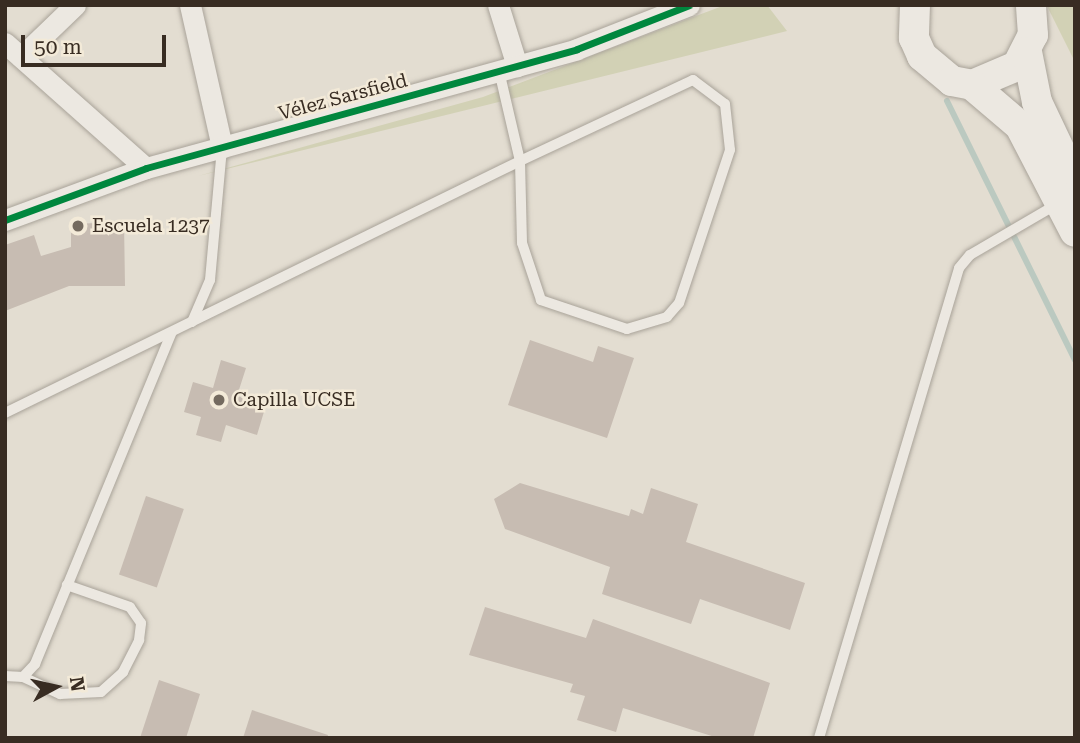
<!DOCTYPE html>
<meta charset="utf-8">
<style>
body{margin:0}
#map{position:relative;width:1080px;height:743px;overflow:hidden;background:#e3ddd1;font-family:"Roboto Serif",serif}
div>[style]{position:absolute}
.green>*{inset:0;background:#d2d1b5}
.stream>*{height:6px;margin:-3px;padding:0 3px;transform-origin:3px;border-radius:3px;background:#bbc9c0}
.building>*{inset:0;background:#c7bcb2;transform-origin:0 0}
.roads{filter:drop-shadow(0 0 2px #a9a399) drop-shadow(0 0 2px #a9a399)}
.service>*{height:10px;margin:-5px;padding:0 5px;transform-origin:5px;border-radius:5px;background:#ece8e1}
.minor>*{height:21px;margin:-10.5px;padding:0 10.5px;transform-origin:10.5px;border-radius:10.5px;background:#ece8e1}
.secondary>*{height:30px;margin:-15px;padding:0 15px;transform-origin:15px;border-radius:15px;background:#ece8e1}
.cycleway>*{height:7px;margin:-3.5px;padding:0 3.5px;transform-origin:3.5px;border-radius:3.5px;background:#00873e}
.dots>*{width:19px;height:19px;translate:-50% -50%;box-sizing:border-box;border:4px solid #f3ead8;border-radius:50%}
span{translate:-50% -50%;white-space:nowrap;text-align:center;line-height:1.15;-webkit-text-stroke:5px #f3ead8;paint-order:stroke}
.street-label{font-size:19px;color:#382c22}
.poi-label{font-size:19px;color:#382c22}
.left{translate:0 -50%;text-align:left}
.frame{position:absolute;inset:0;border:7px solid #382c22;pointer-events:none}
.north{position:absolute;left:21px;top:652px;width:70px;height:70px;-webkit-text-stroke:5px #f3ead8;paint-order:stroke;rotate:82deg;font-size:19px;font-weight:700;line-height:28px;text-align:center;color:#382c22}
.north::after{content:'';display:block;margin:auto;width:24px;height:32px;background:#382c22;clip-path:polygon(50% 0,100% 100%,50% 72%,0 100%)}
.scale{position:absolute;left:21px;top:35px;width:145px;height:32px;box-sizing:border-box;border:4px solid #382c22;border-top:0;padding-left:9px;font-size:21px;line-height:24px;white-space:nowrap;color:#382c22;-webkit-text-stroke:5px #f3ead8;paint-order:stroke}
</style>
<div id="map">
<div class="green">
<div style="clip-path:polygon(725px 5px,767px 5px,787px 31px,198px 176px,483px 97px)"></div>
<div style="clip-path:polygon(1075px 5px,1075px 62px,1047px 6px)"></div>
</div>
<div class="stream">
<div style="left:947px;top:101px;width:289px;rotate:63.7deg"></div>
</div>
<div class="building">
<div style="clip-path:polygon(124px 222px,125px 286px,69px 286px,5px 311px,5px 245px,34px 235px,41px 256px,71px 247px,71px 224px)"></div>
<div style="clip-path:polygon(530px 340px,593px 362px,598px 346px,634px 358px,607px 438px,508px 405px)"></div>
<div style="clip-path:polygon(221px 360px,246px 368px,237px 396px,266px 405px,257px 435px,226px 425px,221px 442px,196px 435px,201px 417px,184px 412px,193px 382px,213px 388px)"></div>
<div style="clip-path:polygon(520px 483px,629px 516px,631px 509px,643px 514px,651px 488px,698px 504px,686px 542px,805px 583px,790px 630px,700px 599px,691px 624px,602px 594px,610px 567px,505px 529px,494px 499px)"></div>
<div style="left:146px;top:496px;width:40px;height:83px;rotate:19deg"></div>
<div style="clip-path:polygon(485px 607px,586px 638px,593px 619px,770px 683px,753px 738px,718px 738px,623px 708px,616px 732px,577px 720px,585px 696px,570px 692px,573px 684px,469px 655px)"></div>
<div style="clip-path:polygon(159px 680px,200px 694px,186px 738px,140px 738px)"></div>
<div style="clip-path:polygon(252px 710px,328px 735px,327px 738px,243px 738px)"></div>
</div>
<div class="roads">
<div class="service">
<div style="left:192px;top:322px;width:46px;rotate:-66.8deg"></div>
<div style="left:210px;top:280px;width:134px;rotate:-84.8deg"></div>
<div style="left:5px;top:413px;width:573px;rotate:-26.07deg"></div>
<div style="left:520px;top:161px;width:191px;rotate:-25.1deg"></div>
<div style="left:693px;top:80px;width:40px;rotate:37deg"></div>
<div style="left:725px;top:104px;width:46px;rotate:83.8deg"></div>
<div style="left:730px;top:150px;width:161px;rotate:108.4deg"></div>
<div style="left:679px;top:303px;width:18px;rotate:131deg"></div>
<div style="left:667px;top:317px;width:42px;rotate:163.3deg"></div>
<div style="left:627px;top:329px;width:91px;rotate:-161.4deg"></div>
<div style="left:541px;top:300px;width:60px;rotate:-108.4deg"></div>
<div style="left:522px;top:243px;width:82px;rotate:-91.4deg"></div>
<div style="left:520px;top:161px;width:92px;rotate:-103.1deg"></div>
<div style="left:5px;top:676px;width:18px;rotate:3deg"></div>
<div style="left:23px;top:677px;width:18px;rotate:-47deg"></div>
<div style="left:35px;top:664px;width:359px;rotate:-67.6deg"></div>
<div style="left:23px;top:677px;width:41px;rotate:24.7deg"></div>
<div style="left:60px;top:694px;width:41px;rotate:-2.8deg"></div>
<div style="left:101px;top:692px;width:30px;rotate:-42deg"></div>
<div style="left:123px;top:672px;width:36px;rotate:-63deg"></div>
<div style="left:139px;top:640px;width:17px;rotate:-83deg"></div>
<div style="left:141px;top:623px;width:19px;rotate:-125deg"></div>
<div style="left:130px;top:607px;width:67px;rotate:-160.8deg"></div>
<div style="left:819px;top:738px;width:490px;rotate:-73.4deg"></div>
<div style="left:959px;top:268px;width:17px;rotate:-50deg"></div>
<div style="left:970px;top:255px;width:103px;rotate:-30.3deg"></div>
</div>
<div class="minor">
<div style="left:190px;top:5px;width:146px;rotate:77.3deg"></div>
<div style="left:498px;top:5px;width:64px;rotate:72.7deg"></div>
<div style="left:5px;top:43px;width:188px;rotate:41.6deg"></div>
<div style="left:21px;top:57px;width:75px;rotate:-43.9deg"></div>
<div style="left:5px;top:220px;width:150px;rotate:-20.2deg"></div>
<div style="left:146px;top:168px;width:447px;rotate:-15.4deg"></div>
<div style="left:577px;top:49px;width:120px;rotate:-21.4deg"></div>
</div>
<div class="secondary">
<div style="left:915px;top:5px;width:33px;rotate:92deg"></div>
<div style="left:914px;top:38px;width:20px;rotate:66deg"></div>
<div style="left:922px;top:56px;width:39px;rotate:40deg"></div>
<div style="left:952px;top:81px;width:20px;rotate:11deg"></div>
<div style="left:972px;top:85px;width:49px;rotate:-22.9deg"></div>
<div style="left:1017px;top:66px;width:35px;rotate:-63deg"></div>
<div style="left:1033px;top:35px;width:30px;rotate:-94deg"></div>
<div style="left:1027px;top:52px;width:51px;rotate:78.7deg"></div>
<div style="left:1037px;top:102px;width:89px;rotate:64.6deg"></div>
<div style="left:972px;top:85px;width:63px;rotate:40.5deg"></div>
<div style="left:1020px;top:126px;width:119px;rotate:62.6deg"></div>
</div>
</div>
<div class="cycleway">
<div style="left:5px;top:220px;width:150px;rotate:-20.2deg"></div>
<div style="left:146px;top:168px;width:447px;rotate:-15.4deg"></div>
<div style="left:577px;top:49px;width:120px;rotate:-21.4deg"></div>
</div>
<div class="dots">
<div style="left:78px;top:226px;background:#746a5f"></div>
<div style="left:219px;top:400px;background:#746a5f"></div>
</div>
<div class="street-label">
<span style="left:343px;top:97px;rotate:-15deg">Vélez Sarsfield</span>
</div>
<div class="poi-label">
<span class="left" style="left:92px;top:226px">Escuela 1237</span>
<span class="left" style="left:233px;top:400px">Capilla UCSE</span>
</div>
<div class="frame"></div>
<div class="north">N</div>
<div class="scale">50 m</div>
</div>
